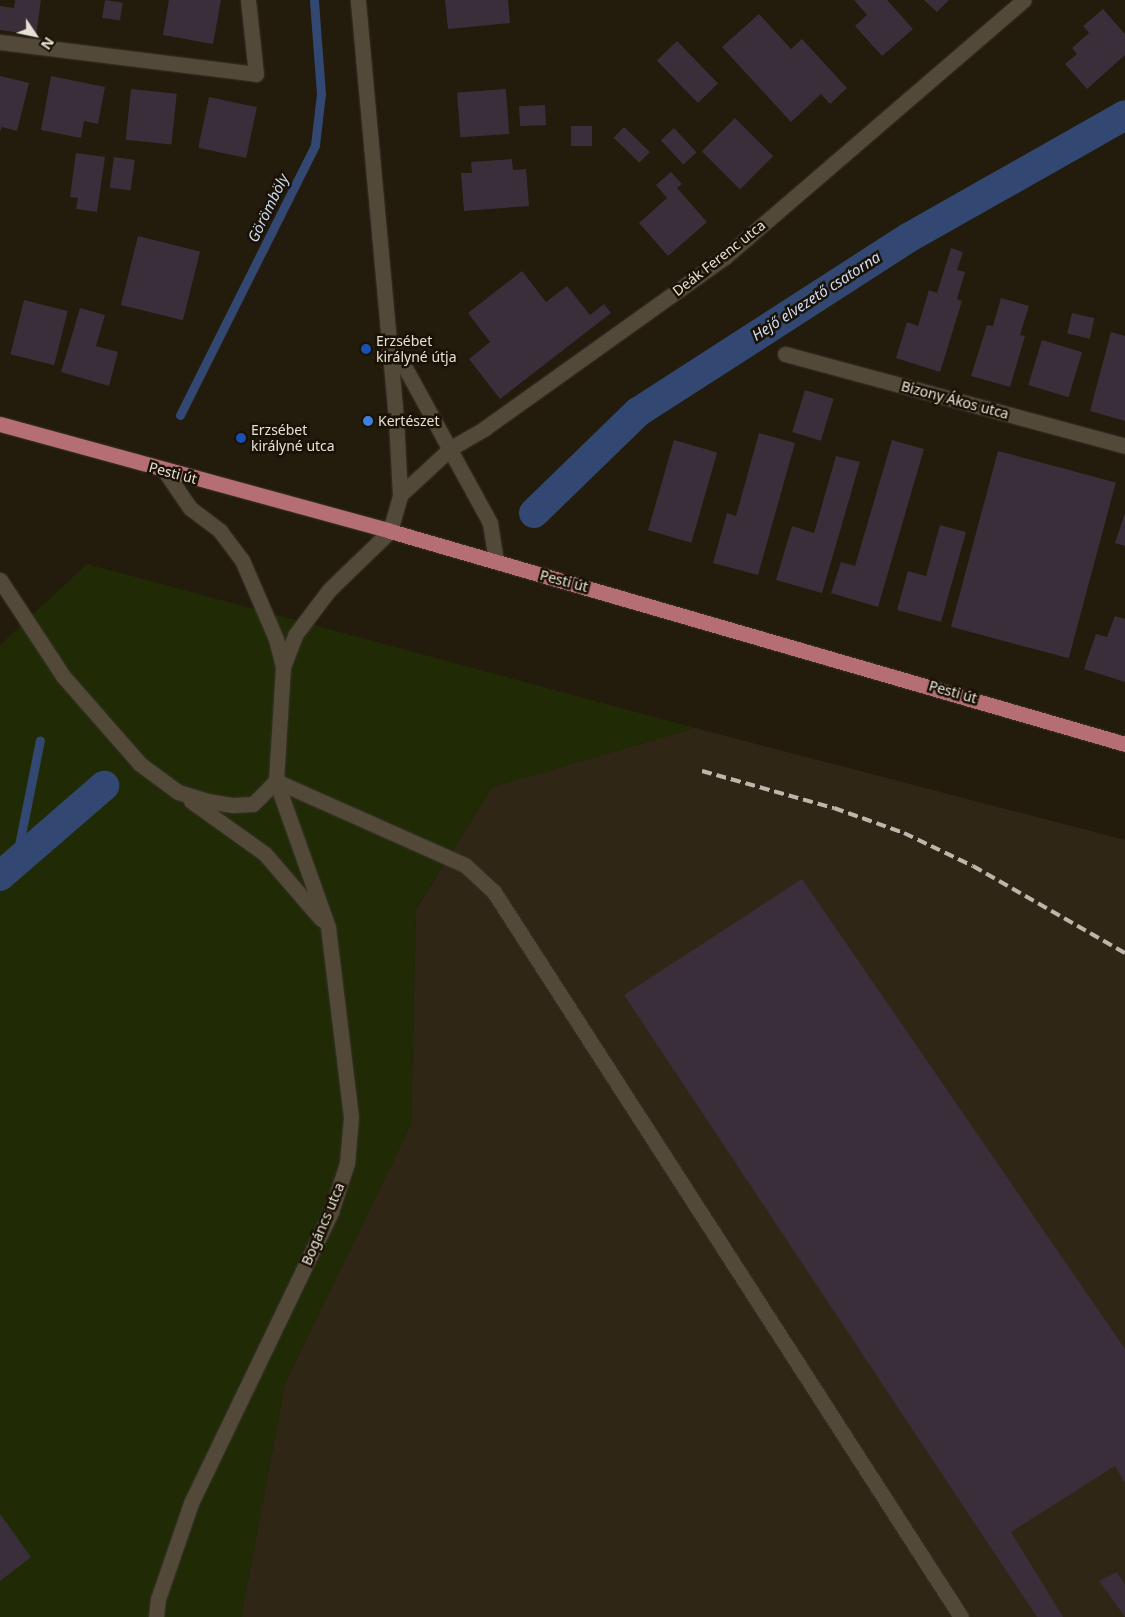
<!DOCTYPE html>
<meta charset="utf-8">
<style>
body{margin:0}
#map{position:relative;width:1125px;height:1617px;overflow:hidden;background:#231b0b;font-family:"Noto Sans",sans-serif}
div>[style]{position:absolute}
.industrial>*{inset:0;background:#2f2616}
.green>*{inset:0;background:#202b06}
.stream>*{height:9px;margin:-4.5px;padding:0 4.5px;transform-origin:4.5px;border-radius:4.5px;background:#324771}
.canal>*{height:30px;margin:-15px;padding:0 15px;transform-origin:15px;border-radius:15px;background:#324771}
.building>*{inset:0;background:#3b2e3b;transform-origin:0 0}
.roads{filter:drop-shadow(0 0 1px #38322b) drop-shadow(0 0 1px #38322b)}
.minor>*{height:15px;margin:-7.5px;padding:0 7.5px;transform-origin:7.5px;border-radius:7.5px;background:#534938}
.major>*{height:15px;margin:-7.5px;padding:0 7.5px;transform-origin:7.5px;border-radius:7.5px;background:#b56f74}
.rail>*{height:4px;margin-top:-2px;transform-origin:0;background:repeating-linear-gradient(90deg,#bcb6ab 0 10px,transparent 0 15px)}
.dots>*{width:14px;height:14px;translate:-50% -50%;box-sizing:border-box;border:2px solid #1a1204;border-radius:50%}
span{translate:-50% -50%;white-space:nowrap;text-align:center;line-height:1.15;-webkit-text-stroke:5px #1a1204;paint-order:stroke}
.street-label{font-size:14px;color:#e6e1d7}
.poi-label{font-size:14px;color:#e6e1d7}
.left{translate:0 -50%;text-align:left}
.water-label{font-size:15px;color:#cddcf8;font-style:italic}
.north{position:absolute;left:10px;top:10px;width:50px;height:50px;-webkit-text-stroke:4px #1a1204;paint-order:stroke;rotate:124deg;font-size:14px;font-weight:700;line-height:20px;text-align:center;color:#e6e1d7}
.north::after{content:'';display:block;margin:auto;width:18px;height:22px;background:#e6e1d7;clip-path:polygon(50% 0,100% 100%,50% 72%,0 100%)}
</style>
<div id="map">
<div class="industrial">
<div style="clip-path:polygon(695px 728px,1125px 840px,1125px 1617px,241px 1617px,285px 1383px,411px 1124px,416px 909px,492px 787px)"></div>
</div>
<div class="green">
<div style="clip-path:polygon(87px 564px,695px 728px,492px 787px,416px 908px,411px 1124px,285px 1383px,241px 1617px,0 1617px,0 645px)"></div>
</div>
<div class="stream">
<div style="left:180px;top:415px;width:302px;rotate:-63.4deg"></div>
<div style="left:315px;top:145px;width:51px;rotate:-83.3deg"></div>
<div style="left:321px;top:94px;width:94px;rotate:-94.3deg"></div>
<div style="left:15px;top:865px;width:127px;rotate:-78.7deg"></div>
</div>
<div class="canal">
<div style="left:534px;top:513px;width:145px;rotate:-44.2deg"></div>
<div style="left:638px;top:412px;width:321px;rotate:-32.8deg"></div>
<div style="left:908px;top:238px;width:249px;rotate:-29.5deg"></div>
<div style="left:0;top:876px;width:138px;rotate:-40.9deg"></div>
</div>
<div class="building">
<div style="clip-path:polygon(15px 0,41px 0,36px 35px,0 30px,0 6px,14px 8px)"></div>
<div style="left:105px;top:0;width:18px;height:18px;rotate:9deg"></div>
<div style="clip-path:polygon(169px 0,221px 0,213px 44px,163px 35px)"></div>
<div style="clip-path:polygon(445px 0,508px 0,510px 23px,448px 29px)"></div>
<div style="clip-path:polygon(854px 0,887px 0,913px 29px,882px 56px,855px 26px,867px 15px)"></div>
<div style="clip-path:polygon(924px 0,949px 0,937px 12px)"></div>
<div style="clip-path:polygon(1103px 9px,1125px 34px,1125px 55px,1087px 89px,1065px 64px,1077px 54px,1072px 48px,1089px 33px,1083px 26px)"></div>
<div style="clip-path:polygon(759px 14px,791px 49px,802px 39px,847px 88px,830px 104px,821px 94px,791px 122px,722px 47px)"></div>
<div style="left:677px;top:41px;width:59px;height:28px;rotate:46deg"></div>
<div style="clip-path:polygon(0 76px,29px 83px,17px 131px,2px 127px,0 131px)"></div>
<div style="clip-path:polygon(51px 76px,105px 87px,98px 124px,84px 121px,81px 138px,41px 130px)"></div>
<div style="left:131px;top:89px;width:46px;height:51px;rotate:6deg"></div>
<div style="left:506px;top:89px;width:45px;height:49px;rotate:86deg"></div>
<div style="left:209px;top:97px;width:49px;height:52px;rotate:12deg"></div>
<div style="left:545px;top:105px;width:20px;height:26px;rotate:87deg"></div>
<div style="left:735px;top:118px;width:54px;height:47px;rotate:45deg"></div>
<div style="left:592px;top:126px;width:20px;height:21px;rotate:90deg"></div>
<div style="left:624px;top:127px;width:36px;height:15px;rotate:44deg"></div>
<div style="left:674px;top:128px;width:33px;height:18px;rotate:47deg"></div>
<div style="clip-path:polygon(76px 153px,105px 157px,97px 212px,76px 209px,78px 198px,70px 197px)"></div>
<div style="left:114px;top:157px;width:21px;height:31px;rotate:8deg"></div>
<div style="clip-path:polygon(512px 159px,513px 170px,526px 169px,529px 206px,464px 211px,461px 173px,472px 173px,471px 162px)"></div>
<div style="clip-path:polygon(671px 172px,682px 184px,677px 188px,707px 222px,668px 256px,639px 223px,667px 198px,656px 185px)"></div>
<div style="left:138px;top:236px;width:64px;height:71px;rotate:14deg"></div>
<div style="clip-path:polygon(951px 248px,963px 252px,957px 270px,965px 272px,957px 299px,962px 301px,940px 372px,896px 358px,907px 322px,918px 326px,929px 290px,937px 293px)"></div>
<div style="clip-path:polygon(522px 271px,546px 302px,567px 286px,590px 315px,604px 304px,611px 313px,500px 399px,469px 359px,490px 342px,468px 313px)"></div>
<div style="clip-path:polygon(1001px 298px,1029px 306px,1020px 335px,1025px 336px,1010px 387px,971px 376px,987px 325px,993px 326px)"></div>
<div style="left:24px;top:300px;width:45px;height:56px;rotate:14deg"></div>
<div style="clip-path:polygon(80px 308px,105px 315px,96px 346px,118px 352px,109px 386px,61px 372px)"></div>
<div style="left:1072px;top:313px;width:23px;height:21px;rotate:13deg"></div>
<div style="clip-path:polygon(1111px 332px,1125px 336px,1125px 421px,1090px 411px)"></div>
<div style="left:1042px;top:340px;width:42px;height:47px;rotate:17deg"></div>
<div style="left:805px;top:390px;width:30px;height:44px;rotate:17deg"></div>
<div style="clip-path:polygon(759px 433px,795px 443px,758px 575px,713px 563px,727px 513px,736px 516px)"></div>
<div style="left:674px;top:440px;width:45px;height:94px;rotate:16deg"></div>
<div style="clip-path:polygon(892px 440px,924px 449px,878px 607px,831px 593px,841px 562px,855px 566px)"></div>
<div style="left:998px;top:451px;width:122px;height:182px;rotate:15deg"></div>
<div style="clip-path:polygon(836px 456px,860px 462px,822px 593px,776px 580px,792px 526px,814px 533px)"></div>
<div style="clip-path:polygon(1125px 513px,1125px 546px,1115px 543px)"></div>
<div style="clip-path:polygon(940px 525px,966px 532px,941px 622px,897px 610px,908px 571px,926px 576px)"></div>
<div style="clip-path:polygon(1115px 616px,1125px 619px,1125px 682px,1084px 669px,1096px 634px,1107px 637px)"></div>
<div style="clip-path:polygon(802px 879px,1125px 1349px,1125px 1483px,1115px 1466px,1011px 1532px,1063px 1617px,1037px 1617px,624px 995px)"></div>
<div style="clip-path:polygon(0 1514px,31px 1557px,0 1581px)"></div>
<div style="clip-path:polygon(1117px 1572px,1125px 1585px,1125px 1617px,1099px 1581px)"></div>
</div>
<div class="roads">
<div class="minor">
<div style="left:0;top:42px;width:258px;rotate:7.1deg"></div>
<div style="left:256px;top:74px;width:74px;rotate:-96.2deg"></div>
<div style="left:391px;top:342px;width:206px;rotate:61.3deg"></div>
<div style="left:490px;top:523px;width:39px;rotate:81deg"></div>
<div style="left:785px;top:354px;width:352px;rotate:15.1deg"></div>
<div style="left:164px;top:470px;width:46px;rotate:55.6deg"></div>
<div style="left:190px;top:508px;width:38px;rotate:37deg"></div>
<div style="left:220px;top:531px;width:36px;rotate:53deg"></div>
<div style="left:242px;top:560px;width:86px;rotate:66.7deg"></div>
<div style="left:276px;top:639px;width:29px;rotate:76deg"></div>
<div style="left:400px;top:495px;width:69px;rotate:-42.7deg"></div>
<div style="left:451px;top:448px;width:39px;rotate:-30deg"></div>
<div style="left:485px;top:428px;width:295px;rotate:-35.5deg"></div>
<div style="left:725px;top:257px;width:394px;rotate:-40.7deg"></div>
<div style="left:0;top:580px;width:115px;rotate:56.7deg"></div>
<div style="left:63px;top:676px;width:117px;rotate:48.8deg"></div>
<div style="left:140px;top:764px;width:47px;rotate:36.4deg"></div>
<div style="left:178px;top:792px;width:30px;rotate:17deg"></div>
<div style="left:207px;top:801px;width:26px;rotate:9deg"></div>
<div style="left:233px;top:805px;width:20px;rotate:-3deg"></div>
<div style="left:253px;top:804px;width:33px;rotate:-45deg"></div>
<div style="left:276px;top:781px;width:114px;rotate:-86.5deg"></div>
<div style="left:283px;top:667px;width:34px;rotate:-69deg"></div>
<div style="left:295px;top:635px;width:56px;rotate:-52.9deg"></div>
<div style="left:329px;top:590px;width:85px;rotate:-44deg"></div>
<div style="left:390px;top:531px;width:37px;rotate:-74deg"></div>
<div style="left:400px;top:495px;width:76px;rotate:-93deg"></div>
<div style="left:396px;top:419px;width:421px;rotate:-95.2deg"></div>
<div style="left:276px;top:781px;width:207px;rotate:24deg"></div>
<div style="left:465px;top:865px;width:40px;rotate:43deg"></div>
<div style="left:494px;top:892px;width:862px;rotate:57.21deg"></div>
<div style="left:191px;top:801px;width:91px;rotate:35.6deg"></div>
<div style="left:265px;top:854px;width:86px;rotate:49.3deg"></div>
<div style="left:156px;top:1617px;width:18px;rotate:-84deg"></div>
<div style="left:158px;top:1599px;width:102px;rotate:-71deg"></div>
<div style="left:191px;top:1503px;width:323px;rotate:-64.3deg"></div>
<div style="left:331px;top:1212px;width:52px;rotate:-71.9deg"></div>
<div style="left:347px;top:1163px;width:46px;rotate:-85deg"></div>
<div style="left:351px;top:1117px;width:191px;rotate:-96.9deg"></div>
<div style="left:328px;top:927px;width:155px;rotate:-109.6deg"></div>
</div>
<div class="major">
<div style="left:0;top:424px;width:404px;rotate:15.3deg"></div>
<div style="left:390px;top:531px;width:765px;rotate:16.16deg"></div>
</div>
</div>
<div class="rail">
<div style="left:702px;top:771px;width:137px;rotate:15.7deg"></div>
<div style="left:834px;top:808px;width:74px;rotate:19.7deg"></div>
<div style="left:904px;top:833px;width:76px;rotate:25.6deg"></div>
<div style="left:973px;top:866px;width:175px;rotate:29.8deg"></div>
</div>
<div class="dots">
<div style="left:366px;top:349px;background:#1a4fb4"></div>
<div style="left:368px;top:421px;background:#3f7fe0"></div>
<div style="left:241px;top:438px;background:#1a4fb4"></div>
</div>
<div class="street-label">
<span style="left:719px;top:258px;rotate:-38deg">Deák Ferenc utca</span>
<span style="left:955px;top:400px;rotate:15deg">Bizony Ákos utca</span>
<span style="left:173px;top:473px;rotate:15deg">Pesti út</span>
<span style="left:564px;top:581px;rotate:15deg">Pesti út</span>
<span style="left:953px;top:692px;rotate:16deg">Pesti út</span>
<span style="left:323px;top:1224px;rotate:-67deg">Bogáncs utca</span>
</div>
<div class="poi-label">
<span class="left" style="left:376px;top:349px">Erzsébet<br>királyné útja</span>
<span class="left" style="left:378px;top:421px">Kertészet</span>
<span class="left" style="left:251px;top:438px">Erzsébet<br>királyné utca</span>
</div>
<div class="water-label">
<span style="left:268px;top:208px;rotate:-64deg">Görömböly</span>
<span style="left:816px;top:296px;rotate:-33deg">Hejő elvezető csatorna</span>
</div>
<div class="north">N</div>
</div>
